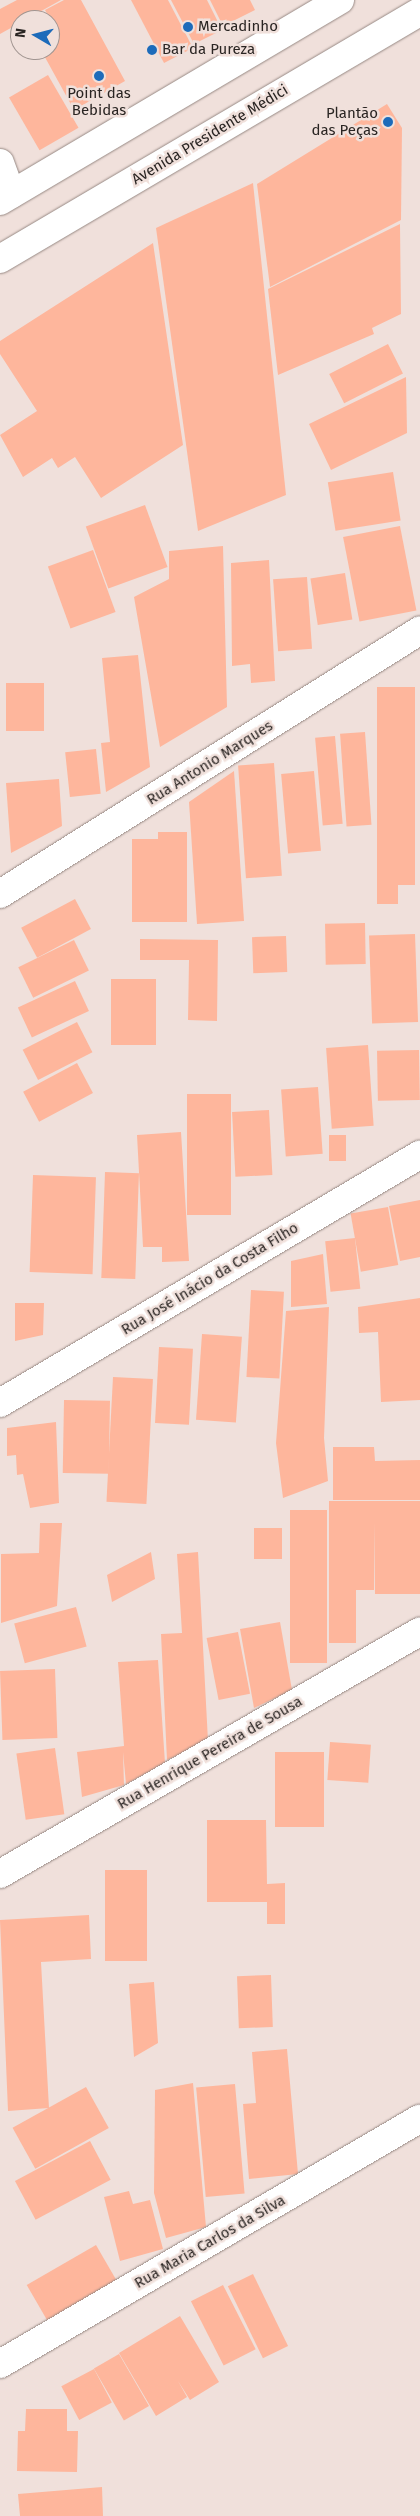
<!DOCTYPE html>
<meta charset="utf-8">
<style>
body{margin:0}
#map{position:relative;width:420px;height:2516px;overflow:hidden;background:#f0e0db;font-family:"Fira Sans",sans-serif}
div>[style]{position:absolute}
.building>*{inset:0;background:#feb69c;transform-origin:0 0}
.roads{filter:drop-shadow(0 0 1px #978984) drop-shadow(0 0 1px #978984)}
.street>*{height:28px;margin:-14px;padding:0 14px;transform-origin:14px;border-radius:14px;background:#fff}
.primary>*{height:28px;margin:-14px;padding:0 14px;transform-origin:14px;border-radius:14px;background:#fff}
.dots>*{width:14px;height:14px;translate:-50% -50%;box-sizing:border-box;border:2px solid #f0e0db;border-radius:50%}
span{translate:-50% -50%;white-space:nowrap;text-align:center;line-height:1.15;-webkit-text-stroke:5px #f0e0db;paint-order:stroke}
.poi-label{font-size:15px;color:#2a2523}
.left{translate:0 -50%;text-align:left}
.right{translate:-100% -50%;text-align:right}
.street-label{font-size:15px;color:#2a2523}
.north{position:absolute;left:10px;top:10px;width:50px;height:50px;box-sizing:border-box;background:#f0e0db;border:1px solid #a19591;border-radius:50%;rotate:278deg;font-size:14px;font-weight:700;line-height:20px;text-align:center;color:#2a2523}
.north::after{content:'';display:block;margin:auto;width:18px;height:22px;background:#1d6bba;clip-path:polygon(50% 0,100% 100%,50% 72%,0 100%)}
</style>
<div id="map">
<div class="building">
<div style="clip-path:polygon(17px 0,61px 0,0 34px,0 9px)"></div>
<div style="clip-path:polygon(64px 0,81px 0,125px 81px,74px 110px,41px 50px,50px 50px,53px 24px,45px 10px)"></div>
<div style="clip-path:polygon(131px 0,168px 0,193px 48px,164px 63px)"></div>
<div style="clip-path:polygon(171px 0,207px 0,222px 30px,194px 44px)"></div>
<div style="clip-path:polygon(210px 0,250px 0,255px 10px,223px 26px)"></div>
<div style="left:48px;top:75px;width:61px;height:45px;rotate:60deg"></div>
<div style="clip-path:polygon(387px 104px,402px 128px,401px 220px,270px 287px,257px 184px)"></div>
<div style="clip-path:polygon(253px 183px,286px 495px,198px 531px,156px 228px)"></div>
<div style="clip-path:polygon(400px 224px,401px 314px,372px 328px,374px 334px,278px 375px,268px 289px)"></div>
<div style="clip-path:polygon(153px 243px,183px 445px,101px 498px,75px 457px,58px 468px,52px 458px,23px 477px,0 435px,37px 411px,0 354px,0 341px)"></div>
<div style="left:388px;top:344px;width:33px;height:66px;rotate:63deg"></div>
<div style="clip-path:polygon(406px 377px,407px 433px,331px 470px,309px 424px)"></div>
<div style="left:393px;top:472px;width:49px;height:66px;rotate:81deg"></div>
<div style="left:145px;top:505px;width:66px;height:63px;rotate:70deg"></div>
<div style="left:400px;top:526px;width:86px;height:58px;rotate:79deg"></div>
<div style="clip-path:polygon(223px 546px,227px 707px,160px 747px,134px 597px,169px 579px,169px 551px)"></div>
<div style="left:93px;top:550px;width:66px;height:48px;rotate:70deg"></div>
<div style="clip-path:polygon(269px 560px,275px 681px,251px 683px,250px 664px,232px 666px,231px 563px)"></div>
<div style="left:345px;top:573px;width:47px;height:35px;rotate:81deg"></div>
<div style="left:307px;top:577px;width:72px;height:34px;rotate:86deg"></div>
<div style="clip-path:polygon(138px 655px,150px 767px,106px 792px,101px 743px,110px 742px,102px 658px)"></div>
<div style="left:6px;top:683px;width:38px;height:48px"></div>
<div style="clip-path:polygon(377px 687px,415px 687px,415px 885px,398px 885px,398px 904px,377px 904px)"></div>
<div style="left:365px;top:732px;width:93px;height:25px;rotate:86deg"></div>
<div style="left:335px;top:736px;width:88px;height:20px;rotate:85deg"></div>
<div style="left:96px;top:749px;width:45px;height:31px;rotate:84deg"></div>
<div style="left:274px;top:763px;width:113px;height:36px;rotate:86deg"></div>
<div style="clip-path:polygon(234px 771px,244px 921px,197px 924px,189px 802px)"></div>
<div style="left:314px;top:771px;width:80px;height:33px;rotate:85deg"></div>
<div style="clip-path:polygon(59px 779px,62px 826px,11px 853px,6px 783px)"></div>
<div style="clip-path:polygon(158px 832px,187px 832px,187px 922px,132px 922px,132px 839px,158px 839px)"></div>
<div style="left:75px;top:899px;width:34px;height:61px;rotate:62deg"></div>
<div style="left:365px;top:923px;width:41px;height:40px;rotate:89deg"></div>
<div style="left:415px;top:934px;width:88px;height:46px;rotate:88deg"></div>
<div style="left:286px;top:936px;width:36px;height:34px;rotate:88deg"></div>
<div style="clip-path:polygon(140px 939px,218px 940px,217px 1021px,188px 1020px,189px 960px,140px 960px)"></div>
<div style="left:74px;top:940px;width:34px;height:62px;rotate:64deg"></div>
<div style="left:111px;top:979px;width:45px;height:66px"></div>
<div style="left:75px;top:981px;width:33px;height:63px;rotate:65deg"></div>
<div style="left:77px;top:1022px;width:34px;height:61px;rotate:63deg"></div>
<div style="left:368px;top:1045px;width:81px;height:42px;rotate:86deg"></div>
<div style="left:419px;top:1050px;width:50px;height:42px;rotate:89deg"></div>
<div style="left:77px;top:1063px;width:34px;height:61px;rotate:62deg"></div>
<div style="left:318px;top:1087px;width:67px;height:37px;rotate:86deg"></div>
<div style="left:187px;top:1094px;width:44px;height:121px"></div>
<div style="left:269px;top:1110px;width:65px;height:37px;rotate:87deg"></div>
<div style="clip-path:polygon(181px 1132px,189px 1261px,162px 1262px,162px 1247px,143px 1247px,137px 1135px)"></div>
<div style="left:329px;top:1135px;width:17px;height:26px"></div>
<div style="left:105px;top:1172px;width:34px;height:106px;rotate:2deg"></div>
<div style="left:33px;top:1175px;width:63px;height:97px;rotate:2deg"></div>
<div style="clip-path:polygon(420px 1200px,420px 1257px,400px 1261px,389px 1206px)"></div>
<div style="left:388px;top:1207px;width:59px;height:38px;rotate:80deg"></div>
<div style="left:355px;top:1238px;width:51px;height:30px;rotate:84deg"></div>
<div style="clip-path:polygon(323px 1254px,327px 1304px,291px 1307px,291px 1261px)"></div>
<div style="left:251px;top:1290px;width:33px;height:87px;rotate:3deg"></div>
<div style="clip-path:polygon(420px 1298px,420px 1400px,381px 1402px,378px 1332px,359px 1333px,358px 1307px)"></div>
<div style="clip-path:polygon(15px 1303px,44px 1303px,43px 1335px,15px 1341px)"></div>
<div style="clip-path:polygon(329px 1307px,324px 1438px,328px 1481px,283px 1498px,276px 1443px,286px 1311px)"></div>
<div style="left:202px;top:1334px;width:40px;height:86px;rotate:4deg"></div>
<div style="left:159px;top:1347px;width:34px;height:76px;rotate:3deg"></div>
<div style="left:113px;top:1377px;width:40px;height:125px;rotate:3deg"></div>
<div style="left:64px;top:1400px;width:46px;height:73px;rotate:1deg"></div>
<div style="clip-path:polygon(56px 1422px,59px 1503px,30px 1508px,23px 1474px,17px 1475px,16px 1455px,7px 1456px,7px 1428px)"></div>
<div style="clip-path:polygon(333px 1447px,374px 1447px,375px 1461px,420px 1460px,420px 1500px,333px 1500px)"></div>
<div style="clip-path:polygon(329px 1501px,420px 1501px,420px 1594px,375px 1594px,374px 1522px,374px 1590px,356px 1590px,356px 1643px,329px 1643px)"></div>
<div style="left:290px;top:1510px;width:37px;height:153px"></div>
<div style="clip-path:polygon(40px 1523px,62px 1523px,57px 1606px,1px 1623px,1px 1554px,39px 1553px)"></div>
<div style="left:282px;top:1528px;width:31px;height:28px;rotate:90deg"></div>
<div style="clip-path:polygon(151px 1552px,155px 1579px,112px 1602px,107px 1575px)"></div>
<div style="clip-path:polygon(198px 1552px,208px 1741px,167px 1760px,161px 1634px,182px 1633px,177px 1554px)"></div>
<div style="left:76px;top:1607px;width:41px;height:64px;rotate:75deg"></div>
<div style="clip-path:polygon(280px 1622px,292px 1690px,254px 1708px,240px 1629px)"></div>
<div style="left:238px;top:1632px;width:63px;height:32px;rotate:79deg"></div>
<div style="clip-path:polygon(158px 1660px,165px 1763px,126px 1784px,123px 1752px,124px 1785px,82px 1797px,77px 1752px,124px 1746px,118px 1662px)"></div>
<div style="left:55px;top:1669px;width:69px;height:55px;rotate:88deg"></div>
<div style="left:330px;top:1742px;width:41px;height:38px;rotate:4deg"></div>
<div style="left:55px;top:1748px;width:67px;height:39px;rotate:82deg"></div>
<div style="left:275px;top:1752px;width:49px;height:75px"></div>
<div style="clip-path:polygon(207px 1820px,266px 1820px,267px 1884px,285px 1883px,285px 1924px,267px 1924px,267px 1902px,207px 1902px)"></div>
<div style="left:105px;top:1870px;width:42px;height:91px"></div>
<div style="clip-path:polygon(89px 1915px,91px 1959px,41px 1962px,49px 2108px,8px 2111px,0 1920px)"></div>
<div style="left:271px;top:1975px;width:52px;height:34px;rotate:88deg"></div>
<div style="clip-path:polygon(154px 1982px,158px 2043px,134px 2057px,129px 1984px)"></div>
<div style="clip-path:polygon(287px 2049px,298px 2174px,249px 2179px,243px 2104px,256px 2103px,252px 2052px)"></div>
<div style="clip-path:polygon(193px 2083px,206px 2227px,166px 2238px,154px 2193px,155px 2090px)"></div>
<div style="left:235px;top:2084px;width:110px;height:39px;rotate:85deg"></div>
<div style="left:86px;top:2087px;width:47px;height:84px;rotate:61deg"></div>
<div style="left:90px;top:2141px;width:44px;height:85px;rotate:62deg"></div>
<div style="clip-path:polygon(129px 2191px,133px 2204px,150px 2200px,163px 2249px,120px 2261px,104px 2197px)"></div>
<div style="left:96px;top:2245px;width:42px;height:80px;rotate:60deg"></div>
<div style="left:253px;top:2274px;width:80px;height:28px;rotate:64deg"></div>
<div style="left:223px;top:2285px;width:72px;height:36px;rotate:63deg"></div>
<div style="clip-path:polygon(180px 2316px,219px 2382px,190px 2400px,178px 2381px,187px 2397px,156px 2416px,119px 2353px)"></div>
<div style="left:119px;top:2354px;width:60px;height:29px;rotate:60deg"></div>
<div style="left:94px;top:2369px;width:38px;height:37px;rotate:62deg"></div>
<div style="clip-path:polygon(26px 2409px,67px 2409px,67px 2431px,78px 2431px,77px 2472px,17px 2471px,18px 2431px,25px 2431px)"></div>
<div style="clip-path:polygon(102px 2487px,103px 2516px,20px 2516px,18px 2494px)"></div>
</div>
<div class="roads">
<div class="street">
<div style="left:0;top:163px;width:33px;rotate:70deg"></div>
<div style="left:0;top:894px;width:496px;rotate:-32.1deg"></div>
<div style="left:0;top:1403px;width:488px;rotate:-30.6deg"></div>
<div style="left:0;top:1874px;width:485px;rotate:-30deg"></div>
<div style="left:0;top:2364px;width:486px;rotate:-30.3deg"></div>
</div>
<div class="primary">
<div style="left:0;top:201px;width:395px;rotate:-30.6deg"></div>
<div style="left:0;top:259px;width:487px;rotate:-30.5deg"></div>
</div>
</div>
<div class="dots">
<div style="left:188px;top:27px;background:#1d6bba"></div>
<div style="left:152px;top:50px;background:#1d6bba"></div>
<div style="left:99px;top:76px;background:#1d6bba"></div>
<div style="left:388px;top:122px;background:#1d6bba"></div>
</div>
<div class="poi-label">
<span class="left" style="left:198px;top:27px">Mercadinho</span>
<span class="left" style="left:162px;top:50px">Bar da Pureza</span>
<span style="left:99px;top:102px">Point das<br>Bebidas</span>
<span class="right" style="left:378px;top:122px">Plantão<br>das Peças</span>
</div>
<div class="street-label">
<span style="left:210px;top:135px;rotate:-31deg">Avenida Presidente Médici</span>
<span style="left:210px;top:763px;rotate:-32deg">Rua Antonio Marques</span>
<span style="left:210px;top:1279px;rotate:-31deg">Rua José Inácio da Costa Filho</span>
<span style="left:210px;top:1753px;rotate:-30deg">Rua Henrique Pereira de Sousa</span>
<span style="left:210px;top:2242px;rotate:-30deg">Rua Maria Carlos da Silva</span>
</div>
<div class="north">N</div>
</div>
